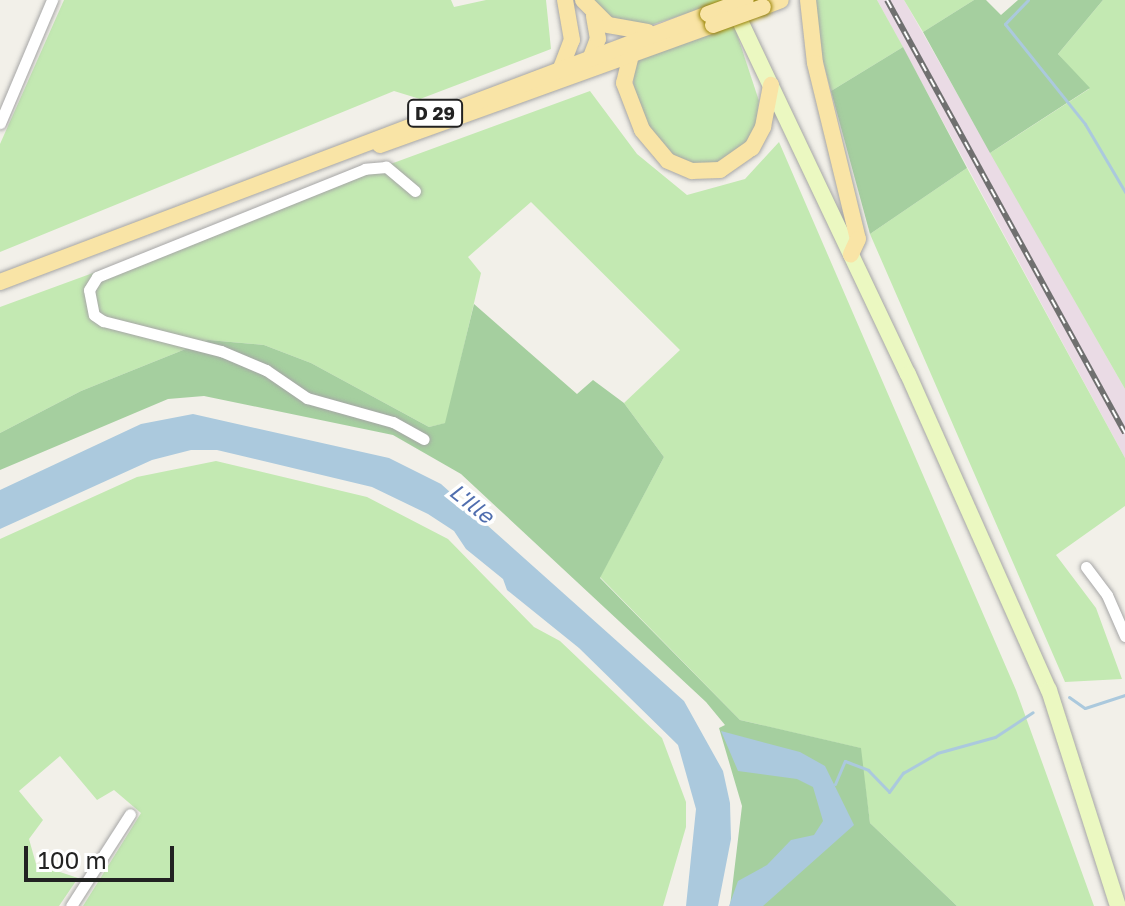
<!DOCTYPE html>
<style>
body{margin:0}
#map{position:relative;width:1125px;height:906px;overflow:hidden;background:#f2f0e9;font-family:"Golos Text",sans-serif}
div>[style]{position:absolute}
.industrial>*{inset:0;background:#eadbe5}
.grass>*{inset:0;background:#c3e9b2}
.forest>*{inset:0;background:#a5cf9f}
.water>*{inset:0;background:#abc9dd}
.stream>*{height:3px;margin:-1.5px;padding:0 1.5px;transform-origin:1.5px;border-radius:1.5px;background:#abc9dd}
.roads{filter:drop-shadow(0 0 2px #a6a6a6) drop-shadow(0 0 2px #a6a6a6)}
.street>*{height:11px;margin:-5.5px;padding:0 5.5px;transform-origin:5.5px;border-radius:5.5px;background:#fff}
.secondary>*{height:16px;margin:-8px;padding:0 8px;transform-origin:8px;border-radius:8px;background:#ebf8c1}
.primary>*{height:16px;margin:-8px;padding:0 8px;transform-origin:8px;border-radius:8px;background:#f9e4a6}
.rail>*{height:6px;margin-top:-3px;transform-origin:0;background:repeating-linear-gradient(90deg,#fff 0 9px,#707070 0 18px);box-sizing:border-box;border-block:2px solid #707070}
.bridges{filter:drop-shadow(0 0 2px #9a8405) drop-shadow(0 0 2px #9a8405)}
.primary-bridge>*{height:16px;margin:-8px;padding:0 8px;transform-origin:8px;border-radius:8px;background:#f9e4a6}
span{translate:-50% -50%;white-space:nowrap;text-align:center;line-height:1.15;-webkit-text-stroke:7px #fff;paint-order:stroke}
.shield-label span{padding:2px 6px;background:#fff;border:2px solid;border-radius:6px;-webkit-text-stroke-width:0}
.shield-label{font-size:18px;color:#222;font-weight:700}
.water-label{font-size:22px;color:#506eaf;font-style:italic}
.scale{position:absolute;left:24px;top:846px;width:150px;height:36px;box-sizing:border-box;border:4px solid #222;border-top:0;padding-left:10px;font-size:24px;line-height:28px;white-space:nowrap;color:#222;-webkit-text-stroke:6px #fff;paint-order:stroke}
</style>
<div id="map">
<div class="industrial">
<div style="clip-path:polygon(877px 0,904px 0,1125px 389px,1125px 458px)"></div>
</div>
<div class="grass">
<div style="clip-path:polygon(64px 0,451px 0,454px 7px,486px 0,546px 0,551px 49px,420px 99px,394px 91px,0 252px,0 144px)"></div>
<div style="clip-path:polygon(590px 0,721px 0,722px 2px,648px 26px,607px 17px)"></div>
<div style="clip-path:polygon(816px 0,877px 0,903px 47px,831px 91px,814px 27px)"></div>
<div style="clip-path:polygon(904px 0,974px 0,923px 32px)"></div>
<div style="clip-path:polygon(1103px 0,1125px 0,1125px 389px,990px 153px,1089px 89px,1058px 54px)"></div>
<div style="clip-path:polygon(734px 25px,759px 101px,756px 124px,747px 143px,728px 158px,709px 166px,690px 164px,672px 155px,647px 124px,634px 94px,633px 67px,639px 59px)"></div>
<div style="clip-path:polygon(590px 91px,637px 154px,687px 195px,745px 179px,779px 142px,1016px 690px,1094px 906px,957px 906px,870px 823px,860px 748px,740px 720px,600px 577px,664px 457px,624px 403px,680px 350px,531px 202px,468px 257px,481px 273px,446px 423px,429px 427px,311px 363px,264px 345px,208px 340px,81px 391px,0 433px,0 307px)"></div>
<div style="clip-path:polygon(967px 168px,1125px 458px,1125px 506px,1056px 555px,1096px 608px,1122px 679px,1065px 682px,870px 234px)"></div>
<div style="clip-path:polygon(216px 461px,367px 497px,448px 539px,534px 627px,560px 641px,662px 738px,686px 802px,686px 827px,663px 906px,83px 906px,141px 813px,114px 790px,97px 800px,60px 756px,19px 791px,43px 820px,29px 839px,36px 864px,78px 878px,59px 906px,0 906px,0 539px,137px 477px)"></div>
</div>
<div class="forest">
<div style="clip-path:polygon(974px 0,986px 0,1001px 15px,1018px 0,1103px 0,1058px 54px,1090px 88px,990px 153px,923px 32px)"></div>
<div style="clip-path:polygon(903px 47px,967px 168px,870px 234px,831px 91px)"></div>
<div style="clip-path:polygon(474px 304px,577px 394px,593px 380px,624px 403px,664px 457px,600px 578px,740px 720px,861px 748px,870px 823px,957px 906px,730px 906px,742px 806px,719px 728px,725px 725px,706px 702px,461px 474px,393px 435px,204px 396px,168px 399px,0 470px,0 433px,81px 391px,208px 340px,264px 345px,311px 363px,429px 427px,445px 423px)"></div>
</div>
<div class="water">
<div style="clip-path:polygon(193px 414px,389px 458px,441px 484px,684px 701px,723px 771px,730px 803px,731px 839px,718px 906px,686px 906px,696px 809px,678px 745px,579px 648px,507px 590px,503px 579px,466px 549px,454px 531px,428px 514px,372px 487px,217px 450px,191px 450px,152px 460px,0 529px,0 490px,141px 424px)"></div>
<div style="clip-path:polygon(721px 731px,800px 752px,825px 766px,854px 825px,763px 906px,729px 906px,738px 881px,767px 865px,791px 840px,814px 835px,823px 821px,813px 787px,797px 779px,738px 771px)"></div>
</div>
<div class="stream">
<div style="left:1028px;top:0;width:33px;rotate:134deg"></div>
<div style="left:1005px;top:24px;width:128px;rotate:51.3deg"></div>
<div style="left:1085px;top:124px;width:79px;rotate:59.5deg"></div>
<div style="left:1069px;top:697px;width:19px;rotate:35deg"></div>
<div style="left:1085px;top:708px;width:42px;rotate:-18deg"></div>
<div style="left:835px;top:784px;width:25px;rotate:-67deg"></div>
<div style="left:845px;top:761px;width:25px;rotate:21deg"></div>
<div style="left:868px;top:770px;width:30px;rotate:46deg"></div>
<div style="left:889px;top:792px;width:24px;rotate:-54deg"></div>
<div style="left:903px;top:773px;width:39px;rotate:-30deg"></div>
<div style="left:937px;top:753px;width:60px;rotate:-15.4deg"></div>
<div style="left:995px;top:737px;width:45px;rotate:-33.3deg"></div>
</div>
<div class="roads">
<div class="street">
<div style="left:0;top:123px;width:134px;rotate:-67.1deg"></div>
<div style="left:415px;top:191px;width:38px;rotate:-140deg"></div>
<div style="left:386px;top:167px;width:21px;rotate:175deg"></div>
<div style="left:365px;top:169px;width:289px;rotate:158.1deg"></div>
<div style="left:97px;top:277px;width:15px;rotate:122deg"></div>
<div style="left:89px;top:290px;width:25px;rotate:79deg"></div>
<div style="left:94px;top:315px;width:11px;rotate:34deg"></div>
<div style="left:103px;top:321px;width:122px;rotate:14.3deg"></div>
<div style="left:221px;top:351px;width:49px;rotate:22.9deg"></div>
<div style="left:266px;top:370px;width:50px;rotate:34.3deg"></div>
<div style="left:307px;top:398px;width:89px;rotate:15.6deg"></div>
<div style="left:393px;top:422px;width:35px;rotate:29deg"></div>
<div style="left:1086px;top:567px;width:35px;rotate:53deg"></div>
<div style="left:1107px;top:595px;width:45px;rotate:66.3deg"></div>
<div style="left:71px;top:906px;width:109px;rotate:-57.3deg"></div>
</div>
<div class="secondary">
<div style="left:732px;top:4px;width:410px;rotate:64.6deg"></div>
<div style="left:908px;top:374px;width:346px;rotate:66deg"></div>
<div style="left:1049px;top:690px;width:227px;rotate:72.3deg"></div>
</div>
<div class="primary">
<div style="left:583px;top:0;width:35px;rotate:45deg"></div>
<div style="left:608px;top:25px;width:40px;rotate:10deg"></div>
<div style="left:808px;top:0;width:63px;rotate:83.7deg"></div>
<div style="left:815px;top:63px;width:181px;rotate:76.3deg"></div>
<div style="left:858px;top:239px;width:17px;rotate:115deg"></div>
<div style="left:763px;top:7px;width:19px;rotate:-21deg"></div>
<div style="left:631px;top:55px;width:29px;rotate:104deg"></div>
<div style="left:624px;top:83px;width:50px;rotate:69deg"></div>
<div style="left:642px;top:130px;width:40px;rotate:50deg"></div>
<div style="left:668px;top:161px;width:26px;rotate:23deg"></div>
<div style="left:692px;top:171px;width:28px;rotate:-2deg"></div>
<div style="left:720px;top:170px;width:39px;rotate:-35deg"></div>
<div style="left:752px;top:148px;width:24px;rotate:-62deg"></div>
<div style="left:763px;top:127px;width:43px;rotate:-79.2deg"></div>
<div style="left:589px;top:62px;width:25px;rotate:-69deg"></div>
<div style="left:598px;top:39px;width:23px;rotate:-100deg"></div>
<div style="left:561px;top:68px;width:30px;rotate:-69deg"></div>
<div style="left:572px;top:40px;width:41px;rotate:-99.9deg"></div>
<div style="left:380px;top:145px;width:354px;rotate:-19.8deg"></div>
<div style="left:0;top:282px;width:757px;rotate:-20.73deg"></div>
</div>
</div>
<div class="rail">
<div style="left:887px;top:0;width:494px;rotate:61.2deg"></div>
</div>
<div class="bridges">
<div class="primary-bridge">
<div style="left:708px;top:14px;width:40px;rotate:-20.2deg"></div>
<div style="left:713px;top:25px;width:53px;rotate:-19.8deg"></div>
</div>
</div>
<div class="shield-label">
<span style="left:435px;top:113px">D 29</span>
</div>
<div class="water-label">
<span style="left:472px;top:503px;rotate:38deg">L'Ille</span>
</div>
<div class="scale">100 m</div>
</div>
